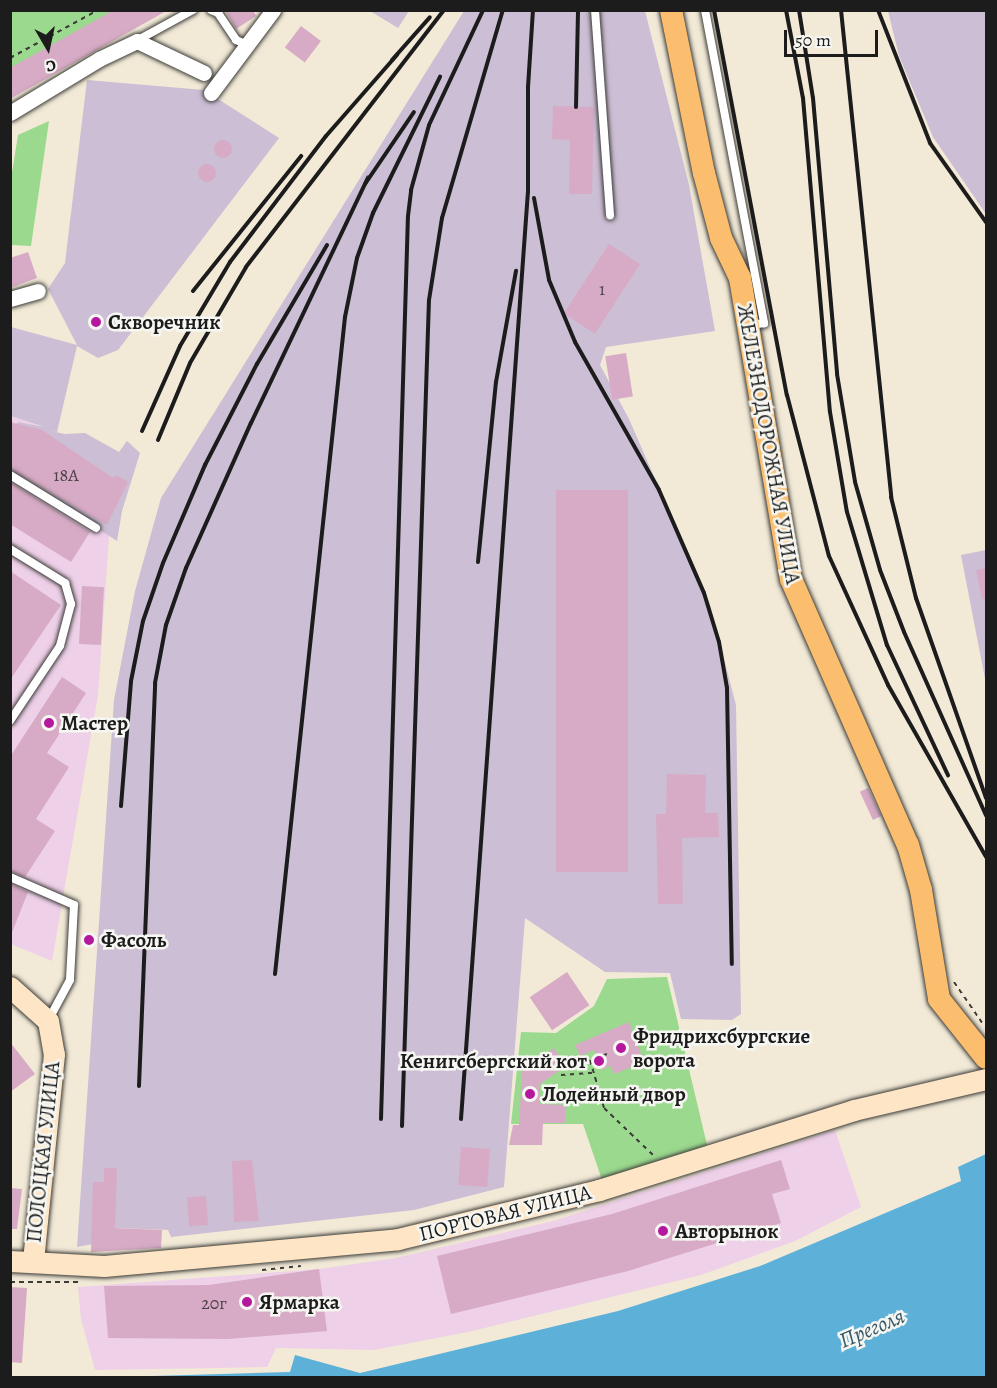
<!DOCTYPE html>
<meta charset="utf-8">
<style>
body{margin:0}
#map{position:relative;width:997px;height:1388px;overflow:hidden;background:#f2ead7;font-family:Alegreya,serif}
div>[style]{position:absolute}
.built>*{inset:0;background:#eed0e8}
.industrial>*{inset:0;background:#ccbed4}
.green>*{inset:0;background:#9bd98e}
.water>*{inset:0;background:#5db1d9}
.building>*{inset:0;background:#d7abc5;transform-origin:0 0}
.round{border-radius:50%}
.path>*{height:2px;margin-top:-1px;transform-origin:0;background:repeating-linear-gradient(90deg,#3c3b38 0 4.5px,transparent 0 9px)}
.roads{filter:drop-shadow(0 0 2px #3c3b38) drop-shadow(0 0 2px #3c3b38)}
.lane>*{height:8px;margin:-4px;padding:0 4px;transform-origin:4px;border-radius:4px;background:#fff}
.street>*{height:15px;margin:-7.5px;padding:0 7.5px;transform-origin:7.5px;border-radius:7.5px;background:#fff}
.secondary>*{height:21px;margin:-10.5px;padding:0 10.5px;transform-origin:10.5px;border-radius:10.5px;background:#fde5c5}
.primary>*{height:22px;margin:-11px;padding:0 11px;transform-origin:11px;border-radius:11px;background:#fbbe6e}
.rail>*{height:4px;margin:-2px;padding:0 2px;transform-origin:2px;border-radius:2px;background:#1c1c1c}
.dots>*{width:16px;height:16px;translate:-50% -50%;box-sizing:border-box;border:3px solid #f6f6f2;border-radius:50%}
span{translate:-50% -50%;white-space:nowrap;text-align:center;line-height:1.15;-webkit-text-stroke:5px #f6f6f2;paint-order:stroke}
.number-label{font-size:18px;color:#4b4046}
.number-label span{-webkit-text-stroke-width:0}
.poi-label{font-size:21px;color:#1c1c1c;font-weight:700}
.left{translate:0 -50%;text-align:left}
.right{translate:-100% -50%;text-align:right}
.street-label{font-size:21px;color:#1c1c1c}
.water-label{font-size:22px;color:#365868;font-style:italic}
.frame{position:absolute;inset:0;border:12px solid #1c1c1c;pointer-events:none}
.north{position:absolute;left:18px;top:18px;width:60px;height:60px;-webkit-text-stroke:4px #f6f6f2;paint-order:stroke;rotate:171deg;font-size:16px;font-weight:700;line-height:24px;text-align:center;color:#1c1c1c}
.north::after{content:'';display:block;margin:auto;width:21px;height:27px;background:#1c1c1c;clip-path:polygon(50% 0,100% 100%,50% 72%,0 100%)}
.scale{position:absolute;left:784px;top:30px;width:94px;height:27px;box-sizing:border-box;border:3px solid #1c1c1c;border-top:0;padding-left:8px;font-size:18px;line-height:21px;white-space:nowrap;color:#1c1c1c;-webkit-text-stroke:4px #f6f6f2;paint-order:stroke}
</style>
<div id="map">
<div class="built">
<div style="clip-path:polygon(11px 416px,57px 432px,132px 479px,110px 523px,98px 695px,52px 961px,11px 944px)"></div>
<div style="clip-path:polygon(835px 1130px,861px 1207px,795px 1241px,701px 1275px,468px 1332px,374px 1350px,276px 1348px,267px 1367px,95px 1370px,81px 1319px,78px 1287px,319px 1269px,396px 1258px,553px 1221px)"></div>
</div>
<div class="industrial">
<div style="clip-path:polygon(370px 11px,409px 10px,409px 11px,398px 28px)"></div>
<div style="clip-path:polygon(464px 11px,645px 11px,689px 185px,715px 331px,606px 347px,600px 365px,629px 419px,710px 605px,736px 705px,741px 1014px,732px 1020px,681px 1019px,670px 973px,605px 972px,525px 918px,504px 1187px,414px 1210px,171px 1237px,168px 1230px,93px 1227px,93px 1244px,77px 1247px,114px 700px,135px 591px,161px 498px)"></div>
<div style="clip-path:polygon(888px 11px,986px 11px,986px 214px,933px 137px,899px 56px)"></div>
<div style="clip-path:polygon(87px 80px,204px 90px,279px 138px,118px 350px,98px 358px,77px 346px,57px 432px,50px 431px,65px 434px,85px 433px,119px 452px,127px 441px,140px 453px,122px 511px,117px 541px,11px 473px,11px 434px,18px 422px,44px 427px,11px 416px,11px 327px,77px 345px,48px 289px,65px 263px)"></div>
<div style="clip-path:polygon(986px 550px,986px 684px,961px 555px)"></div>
</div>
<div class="green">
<div style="clip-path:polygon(11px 10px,114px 11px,11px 68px)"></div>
<div style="clip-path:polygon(49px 121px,31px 246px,11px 245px,11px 179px,18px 135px)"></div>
<div style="clip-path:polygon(667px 977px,708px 1149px,602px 1180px,583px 1124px,511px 1124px,521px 1032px,556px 1033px,594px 1006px,607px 979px)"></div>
</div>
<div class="water">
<div style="clip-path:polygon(986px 1154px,986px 1377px,117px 1377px,290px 1372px,295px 1355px,360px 1373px,618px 1311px,760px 1266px,961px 1181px,958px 1167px)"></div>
</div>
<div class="building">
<div style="clip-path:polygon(114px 10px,168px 10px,10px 99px,10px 68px)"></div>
<div style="clip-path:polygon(225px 10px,253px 10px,256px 16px,236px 29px)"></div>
<div style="left:301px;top:26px;width:25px;height:27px;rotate:37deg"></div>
<div style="clip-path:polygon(553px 106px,594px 107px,592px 194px,569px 194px,570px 140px,552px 139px)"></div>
<div class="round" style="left:214px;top:140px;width:18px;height:18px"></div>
<div class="round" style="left:198px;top:164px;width:18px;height:18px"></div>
<div style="left:609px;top:244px;width:37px;height:83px;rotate:33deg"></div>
<div style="clip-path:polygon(28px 252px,37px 278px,10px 288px,10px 258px)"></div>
<div style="left:626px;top:353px;width:44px;height:21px;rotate:81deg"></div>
<div style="clip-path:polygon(10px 422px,42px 430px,113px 478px,116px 475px,128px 482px,107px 525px,10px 469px)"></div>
<div style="clip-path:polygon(10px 482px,90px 532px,71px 562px,10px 524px)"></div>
<div style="left:628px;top:490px;width:382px;height:72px;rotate:90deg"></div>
<div style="clip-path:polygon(987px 568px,987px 599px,982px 599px,976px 570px)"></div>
<div style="clip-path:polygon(10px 571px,61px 605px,10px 680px)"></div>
<div style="left:82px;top:586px;width:22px;height:58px;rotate:3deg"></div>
<div style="clip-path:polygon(62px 677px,86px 693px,47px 753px,69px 767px,36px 819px,55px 831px,25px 877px,10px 871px,10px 757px)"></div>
<div style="clip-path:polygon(667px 774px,706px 775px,705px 813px,718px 813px,719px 837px,682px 838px,683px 904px,658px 904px,656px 814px,666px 814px)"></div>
<div style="left:868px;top:788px;width:31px;height:9px;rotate:65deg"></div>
<div style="clip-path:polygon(10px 884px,28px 892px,11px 935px,10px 935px)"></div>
<div style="left:567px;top:972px;width:40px;height:45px;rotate:56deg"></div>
<div style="clip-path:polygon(629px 1022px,644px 1062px,614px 1074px,611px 1066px,601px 1070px,594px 1050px,580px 1056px,575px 1045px)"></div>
<div style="clip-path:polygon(10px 1042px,35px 1074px,10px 1092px)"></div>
<div style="clip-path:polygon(554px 1048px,566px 1066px,540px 1084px,539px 1104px,565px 1105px,565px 1123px,543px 1123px,542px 1145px,509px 1145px,513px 1125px,519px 1125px,522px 1071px)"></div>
<div style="left:461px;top:1147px;width:29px;height:38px;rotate:4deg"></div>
<div style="clip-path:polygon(252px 1160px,259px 1221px,234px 1222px,232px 1161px)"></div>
<div style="clip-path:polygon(781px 1160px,790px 1189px,772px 1194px,781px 1223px,628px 1271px,451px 1314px,437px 1256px,612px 1214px)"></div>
<div style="clip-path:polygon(104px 1168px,117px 1168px,115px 1228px,162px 1230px,161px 1248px,91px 1252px,93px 1182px,104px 1182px)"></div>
<div style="clip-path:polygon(11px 1188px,22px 1189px,17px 1229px,10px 1229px)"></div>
<div style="left:206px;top:1196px;width:29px;height:19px;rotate:86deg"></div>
<div style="clip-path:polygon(319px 1269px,327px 1331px,228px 1339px,108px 1338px,104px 1286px,209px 1285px)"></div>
<div style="clip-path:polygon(10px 1287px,27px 1288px,22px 1363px,10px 1362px)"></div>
</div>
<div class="path">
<div style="left:10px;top:58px;width:100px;rotate:-28.6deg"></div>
<div style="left:954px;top:982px;width:51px;rotate:55.4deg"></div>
<div style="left:607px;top:1054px;width:18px;rotate:161deg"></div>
<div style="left:590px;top:1060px;width:50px;rotate:73.7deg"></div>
<div style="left:604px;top:1108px;width:69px;rotate:43.8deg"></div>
<div style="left:561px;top:1075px;width:32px;rotate:-4deg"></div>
<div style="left:262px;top:1270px;width:39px;rotate:-6deg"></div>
<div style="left:10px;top:1282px;width:70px"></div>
</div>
<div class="roads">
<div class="lane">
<div style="left:211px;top:10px;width:8px;rotate:23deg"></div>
<div style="left:218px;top:13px;width:32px;rotate:56deg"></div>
<div style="left:236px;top:40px;width:13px;rotate:23deg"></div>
<div style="left:595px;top:10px;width:206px;rotate:85.8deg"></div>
<div style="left:705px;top:10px;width:319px;rotate:79.3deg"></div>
<div style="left:764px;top:323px;width:13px;rotate:171deg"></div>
<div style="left:138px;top:40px;width:63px;rotate:-28.6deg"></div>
<div style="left:10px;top:475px;width:101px;rotate:31.6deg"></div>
<div style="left:10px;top:549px;width:65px;rotate:31.7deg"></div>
<div style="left:65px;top:583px;width:22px;rotate:74deg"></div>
<div style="left:71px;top:604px;width:43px;rotate:104.7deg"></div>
<div style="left:60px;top:646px;width:90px;rotate:123.7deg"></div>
<div style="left:10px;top:877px;width:70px;rotate:23.6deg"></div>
<div style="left:74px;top:905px;width:75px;rotate:93.1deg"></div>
<div style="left:70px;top:980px;width:44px;rotate:118.3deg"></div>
</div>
<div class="street">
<div style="left:211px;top:93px;width:104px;rotate:-53.2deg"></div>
<div style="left:10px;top:113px;width:104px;rotate:-31.2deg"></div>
<div style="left:99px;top:59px;width:42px;rotate:-25.3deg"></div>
<div style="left:137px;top:41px;width:74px;rotate:25.5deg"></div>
<div style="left:10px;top:299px;width:29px;rotate:-16deg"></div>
</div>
<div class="secondary">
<div style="left:10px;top:987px;width:51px;rotate:41.8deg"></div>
<div style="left:48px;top:1021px;width:34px;rotate:80deg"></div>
<div style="left:54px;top:1054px;width:209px;rotate:95.8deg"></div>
<div style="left:10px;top:1261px;width:94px;rotate:3deg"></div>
<div style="left:104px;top:1266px;width:295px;rotate:-5.2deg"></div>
<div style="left:398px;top:1239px;width:207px;rotate:-13.7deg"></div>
<div style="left:599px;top:1190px;width:267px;rotate:-17.4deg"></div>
<div style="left:854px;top:1110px;width:136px;rotate:-13.2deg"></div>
</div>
<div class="primary">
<div style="left:671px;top:10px;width:166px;rotate:78.6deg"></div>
<div style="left:704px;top:173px;width:67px;rotate:75.3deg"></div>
<div style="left:721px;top:238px;width:44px;rotate:64.6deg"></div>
<div style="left:740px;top:278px;width:305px;rotate:80.4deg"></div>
<div style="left:791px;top:579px;width:291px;rotate:66.3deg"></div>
<div style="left:908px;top:845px;width:47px;rotate:73.9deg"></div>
<div style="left:921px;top:890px;width:110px;rotate:80.6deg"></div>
<div style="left:939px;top:999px;width:75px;rotate:51.5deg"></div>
</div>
</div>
<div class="rail">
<div style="left:714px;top:10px;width:392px;rotate:79.3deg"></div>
<div style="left:787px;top:395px;width:166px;rotate:75.4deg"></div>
<div style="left:829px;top:556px;width:142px;rotate:65.4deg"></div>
<div style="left:888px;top:685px;width:198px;rotate:60.3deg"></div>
<div style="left:786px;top:10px;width:90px;rotate:79.1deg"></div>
<div style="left:803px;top:98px;width:315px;rotate:85.1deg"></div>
<div style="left:830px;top:412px;width:101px;rotate:80.4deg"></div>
<div style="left:847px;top:512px;width:139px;rotate:73.3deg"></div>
<div style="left:887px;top:645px;width:144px;rotate:64.9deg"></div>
<div style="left:799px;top:10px;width:89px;rotate:81deg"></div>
<div style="left:813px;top:98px;width:277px;rotate:85deg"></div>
<div style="left:837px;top:374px;width:109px;rotate:80.5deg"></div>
<div style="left:855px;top:482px;width:91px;rotate:74.1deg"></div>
<div style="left:880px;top:570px;width:66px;rotate:68.8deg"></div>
<div style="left:904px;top:632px;width:201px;rotate:65.9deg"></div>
<div style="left:841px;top:10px;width:490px;rotate:84.1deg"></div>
<div style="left:891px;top:497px;width:104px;rotate:76.1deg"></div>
<div style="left:916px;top:598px;width:212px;rotate:70.7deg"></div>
<div style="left:878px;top:10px;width:143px;rotate:68.6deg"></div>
<div style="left:930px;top:143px;width:97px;rotate:54.7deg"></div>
<div style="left:392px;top:60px;width:57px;rotate:-48.5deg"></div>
<div style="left:576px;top:107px;width:97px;rotate:-88.8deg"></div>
<div style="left:365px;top:184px;width:87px;rotate:-55.8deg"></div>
<div style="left:534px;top:198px;width:83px;rotate:79.6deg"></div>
<div style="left:549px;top:280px;width:67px;rotate:67.2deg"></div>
<div style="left:575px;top:342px;width:170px;rotate:60.4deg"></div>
<div style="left:659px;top:490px;width:112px;rotate:66.4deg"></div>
<div style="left:704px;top:593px;width:51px;rotate:73deg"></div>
<div style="left:719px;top:642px;width:47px;rotate:80.1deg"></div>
<div style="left:727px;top:688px;width:276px;rotate:89deg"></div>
<div style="left:193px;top:291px;width:173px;rotate:-51.3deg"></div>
<div style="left:142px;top:431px;width:93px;rotate:-65.9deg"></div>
<div style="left:180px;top:346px;width:98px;rotate:-59.2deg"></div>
<div style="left:230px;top:262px;width:158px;rotate:-52.7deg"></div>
<div style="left:326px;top:136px;width:108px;rotate:-48.8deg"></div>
<div style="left:158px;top:440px;width:83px;rotate:-67.4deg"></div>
<div style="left:190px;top:363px;width:111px;rotate:-59.7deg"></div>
<div style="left:246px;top:267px;width:324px;rotate:-52.4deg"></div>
<div style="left:478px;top:562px;width:181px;rotate:-84.3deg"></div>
<div style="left:496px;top:382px;width:113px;rotate:-79.8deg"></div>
<div style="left:121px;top:806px;width:125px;rotate:-85.4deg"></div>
<div style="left:131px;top:681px;width:61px;rotate:-78.7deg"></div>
<div style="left:143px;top:621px;width:61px;rotate:-71deg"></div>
<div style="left:163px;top:563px;width:107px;rotate:-66.8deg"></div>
<div style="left:205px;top:465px;width:114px;rotate:-62.8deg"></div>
<div style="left:257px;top:364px;width:138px;rotate:-59.5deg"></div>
<div style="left:275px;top:974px;width:661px;rotate:-83.92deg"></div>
<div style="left:345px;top:317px;width:60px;rotate:-78.5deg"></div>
<div style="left:357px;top:258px;width:48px;rotate:-70.4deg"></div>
<div style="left:373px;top:213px;width:152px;rotate:-63.8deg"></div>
<div style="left:139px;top:1086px;width:403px;rotate:-87.7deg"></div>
<div style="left:155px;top:683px;width:59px;rotate:-79.3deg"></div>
<div style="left:166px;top:625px;width:60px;rotate:-70.7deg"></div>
<div style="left:186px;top:568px;width:159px;rotate:-65.9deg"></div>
<div style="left:251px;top:423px;width:272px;rotate:-64.5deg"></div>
<div style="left:381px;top:1119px;width:903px;rotate:-88.29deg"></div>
<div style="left:408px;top:216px;width:26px;rotate:-83deg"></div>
<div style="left:411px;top:190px;width:67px;rotate:-74.5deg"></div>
<div style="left:429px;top:125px;width:127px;rotate:-64.8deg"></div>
<div style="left:461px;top:1119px;width:929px;rotate:-85.87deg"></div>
<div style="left:528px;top:192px;width:105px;rotate:-90deg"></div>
<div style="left:528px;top:87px;width:77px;rotate:-86.3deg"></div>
<div style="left:402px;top:1126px;width:826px;rotate:-88.13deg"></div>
<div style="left:429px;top:300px;width:83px;rotate:-81deg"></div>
<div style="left:442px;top:218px;width:217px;rotate:-73.7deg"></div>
</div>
<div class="dots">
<div style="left:96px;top:322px;background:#b5179e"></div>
<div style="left:49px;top:723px;background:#b5179e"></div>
<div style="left:89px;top:940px;background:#b5179e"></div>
<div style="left:621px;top:1048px;background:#b5179e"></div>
<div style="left:599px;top:1061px;background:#b5179e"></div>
<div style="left:530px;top:1094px;background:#b5179e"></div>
<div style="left:663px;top:1231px;background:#b5179e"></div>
<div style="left:247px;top:1302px;background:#b5179e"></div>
</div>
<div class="number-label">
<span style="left:602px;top:289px">1</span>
<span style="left:66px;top:475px">18А</span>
<span style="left:214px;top:1303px">20г</span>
</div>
<div class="poi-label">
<span class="left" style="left:108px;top:322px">Скворечник</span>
<span class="left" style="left:61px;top:723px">Мастер</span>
<span class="left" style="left:101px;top:940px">Фасоль</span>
<span class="left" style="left:633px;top:1048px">Фридрихсбургские<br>ворота</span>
<span class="right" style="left:587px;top:1061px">Кенигсбергский кот</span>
<span class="left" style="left:542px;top:1094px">Лодейный двор</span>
<span class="left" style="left:675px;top:1231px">Авторынок</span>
<span class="left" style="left:259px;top:1302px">Ярмарка</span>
</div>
<div class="street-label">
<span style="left:769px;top:444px;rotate:80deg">ЖЕЛЕЗНОДОРОЖНАЯ УЛИЦА</span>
<span style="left:43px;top:1152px;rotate:-84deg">ПОЛОЦКАЯ УЛИЦА</span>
<span style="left:505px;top:1213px;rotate:-14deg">ПОРТОВАЯ УЛИЦА</span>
</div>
<div class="water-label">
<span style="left:872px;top:1329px;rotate:-23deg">Преголя</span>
</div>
<div class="frame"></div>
<div class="north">С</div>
<div class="scale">50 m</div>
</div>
